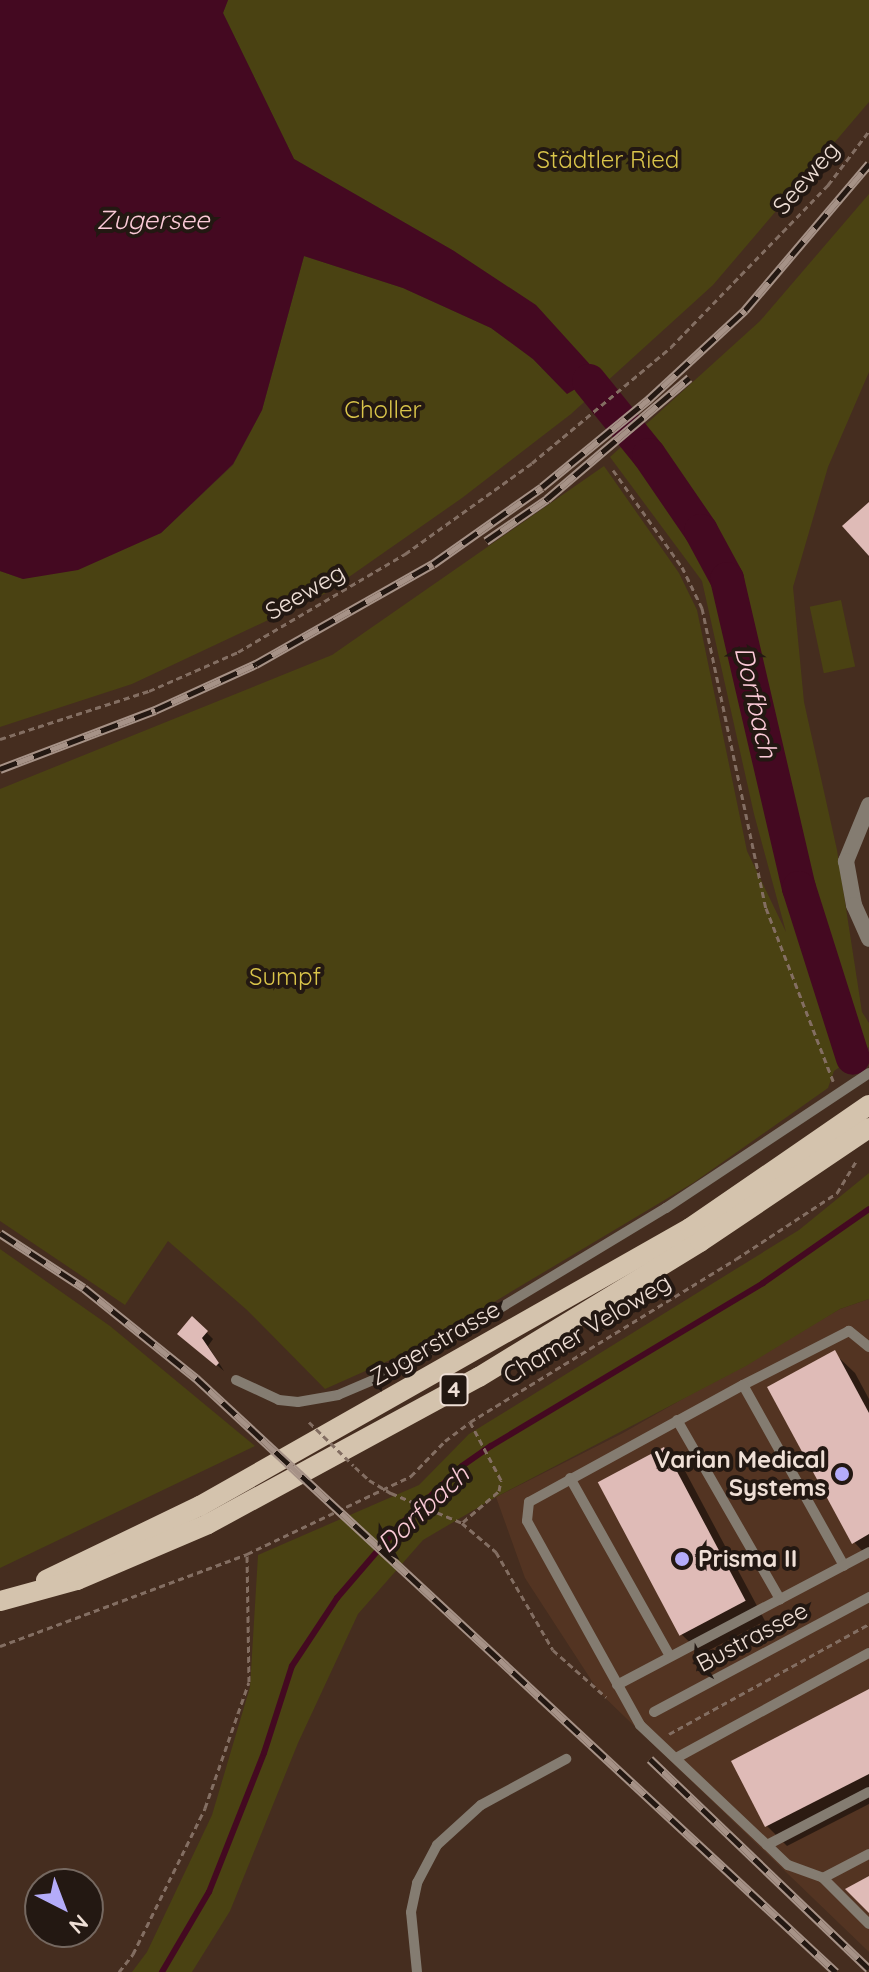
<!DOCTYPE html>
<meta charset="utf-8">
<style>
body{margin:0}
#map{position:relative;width:869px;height:1972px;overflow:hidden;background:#452d1f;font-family:Quicksand,sans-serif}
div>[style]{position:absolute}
.built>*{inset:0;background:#533422}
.green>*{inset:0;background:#4a4212;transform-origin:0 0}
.water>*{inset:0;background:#440921}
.shadow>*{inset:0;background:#0007}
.stream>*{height:6px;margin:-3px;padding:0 3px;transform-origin:3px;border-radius:3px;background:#440921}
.river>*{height:34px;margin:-17px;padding:0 17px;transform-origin:17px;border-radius:17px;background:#440921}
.building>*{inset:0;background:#dfbbb7;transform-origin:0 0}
.path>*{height:3px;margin-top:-1.5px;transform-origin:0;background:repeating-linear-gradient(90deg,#836e62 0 6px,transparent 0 10px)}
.lane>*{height:10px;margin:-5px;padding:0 5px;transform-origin:5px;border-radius:5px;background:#847c71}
.street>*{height:16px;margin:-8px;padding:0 8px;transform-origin:8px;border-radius:8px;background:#847c71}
.primary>*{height:20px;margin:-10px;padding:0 10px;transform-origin:10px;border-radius:10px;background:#d4c3ad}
.rail>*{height:9px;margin-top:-4.5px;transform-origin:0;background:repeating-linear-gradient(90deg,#231812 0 18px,#a69287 0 36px);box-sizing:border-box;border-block:2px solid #a69287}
.path-bridge>*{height:3px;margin-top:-1.5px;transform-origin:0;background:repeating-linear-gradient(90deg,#836e62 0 6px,transparent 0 10px)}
.dots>*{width:22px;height:22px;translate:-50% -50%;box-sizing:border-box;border:4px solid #231812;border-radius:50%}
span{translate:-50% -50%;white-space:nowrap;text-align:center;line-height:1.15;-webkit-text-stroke:8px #231812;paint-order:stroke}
.shield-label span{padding:2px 6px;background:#231812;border:2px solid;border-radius:6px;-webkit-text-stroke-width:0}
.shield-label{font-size:22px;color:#efdfd6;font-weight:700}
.park-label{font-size:24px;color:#dac54a}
.street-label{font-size:24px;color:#efdfd6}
.poi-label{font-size:24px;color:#efdfd6;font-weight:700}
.right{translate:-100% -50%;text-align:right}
.left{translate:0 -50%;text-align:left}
.water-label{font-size:26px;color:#fbcad7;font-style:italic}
.north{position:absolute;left:24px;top:1868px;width:80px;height:80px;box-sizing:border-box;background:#231812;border:2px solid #756860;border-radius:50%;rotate:138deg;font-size:22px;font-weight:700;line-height:32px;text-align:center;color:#efdfd6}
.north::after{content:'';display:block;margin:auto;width:28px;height:36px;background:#b4acf9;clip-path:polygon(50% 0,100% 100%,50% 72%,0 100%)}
</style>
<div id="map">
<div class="built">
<div style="clip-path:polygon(869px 1299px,869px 1952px,599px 1692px,525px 1578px,496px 1497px,623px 1433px,840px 1309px)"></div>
</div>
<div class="green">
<div style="clip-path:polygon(228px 0,869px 0,869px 102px,713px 285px,571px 414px,462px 498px,326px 593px,132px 684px,0 727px,0 571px,23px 579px,161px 533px,233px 465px,262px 410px,304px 256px,403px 288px,491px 328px,533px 359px,567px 394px,454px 251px,294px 159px,223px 13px)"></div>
<div style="clip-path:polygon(869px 194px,869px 372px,828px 467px,793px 587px,804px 702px,837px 850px,862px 1012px,869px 1023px,869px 1047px,834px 1071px,828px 1088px,693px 1183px,417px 1348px,325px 1389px,247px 1310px,168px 1241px,125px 1305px,0 1221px,0 789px,332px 655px,604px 466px,679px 573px,697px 610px,747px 851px,786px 932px,754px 814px,702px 581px,610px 457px,760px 321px)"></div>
<div style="left:841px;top:600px;width:68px;height:32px;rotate:78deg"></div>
<div style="clip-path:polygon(869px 1173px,869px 1299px,840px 1309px,746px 1366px,496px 1497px,423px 1540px,358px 1614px,298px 1743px,230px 1911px,192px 1972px,132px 1972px,147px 1952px,212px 1815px,250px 1687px,258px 1555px,419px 1485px,469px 1434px,799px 1230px)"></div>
<div style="clip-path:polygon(0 1249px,110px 1326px,255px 1446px,0 1568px)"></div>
</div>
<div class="water">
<div style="clip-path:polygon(0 0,228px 0,223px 13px,294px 159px,454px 251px,536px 305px,595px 370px,589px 381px,567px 394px,533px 359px,491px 328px,403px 288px,304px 256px,262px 410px,233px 464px,161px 533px,78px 570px,23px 579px,0 571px)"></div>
</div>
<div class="shadow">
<div style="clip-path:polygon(193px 1319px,213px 1339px,208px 1346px,224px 1371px,187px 1340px)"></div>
<div style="clip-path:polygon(834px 1353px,855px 1373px,869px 1399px,869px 1558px,854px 1542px)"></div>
<div style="clip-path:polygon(664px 1449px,684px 1469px,765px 1621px,702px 1654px,681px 1634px)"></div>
<div style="clip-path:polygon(869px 1692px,869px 1804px,787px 1846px,767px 1826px)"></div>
</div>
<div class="stream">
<div style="left:162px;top:1972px;width:93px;rotate:-59.6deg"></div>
<div style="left:209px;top:1892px;width:149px;rotate:-68.4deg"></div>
<div style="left:264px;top:1753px;width:91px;rotate:-72.2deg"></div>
<div style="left:292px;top:1666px;width:82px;rotate:-56.5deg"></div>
<div style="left:337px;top:1598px;width:94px;rotate:-49.3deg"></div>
<div style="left:398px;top:1527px;width:88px;rotate:-43.6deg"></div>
<div style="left:462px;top:1466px;width:35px;rotate:-35deg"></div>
<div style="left:491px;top:1446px;width:317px;rotate:-30.9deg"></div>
<div style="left:763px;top:1283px;width:129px;rotate:-34.9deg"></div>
</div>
<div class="river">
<div style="left:589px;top:381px;width:95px;rotate:51deg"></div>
<div style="left:649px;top:455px;width:92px;rotate:55.6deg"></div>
<div style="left:701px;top:531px;width:55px;rotate:61.6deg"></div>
<div style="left:727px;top:579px;width:317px;rotate:76.9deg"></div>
<div style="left:799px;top:888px;width:178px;rotate:72.4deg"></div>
</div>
<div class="building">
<div style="clip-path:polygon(869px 502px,869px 556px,842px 526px)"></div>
<div style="clip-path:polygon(192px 1316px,208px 1331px,202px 1338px,219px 1363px,216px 1366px,177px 1334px)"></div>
<div style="clip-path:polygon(835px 1350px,869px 1413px,869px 1534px,852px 1544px,767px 1387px)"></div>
<div style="left:664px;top:1447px;width:174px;height:75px;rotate:62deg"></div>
<div style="clip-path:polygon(869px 1689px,869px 1774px,765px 1827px,731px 1761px)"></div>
<div style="clip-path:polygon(869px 1876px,869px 1913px,845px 1889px)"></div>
</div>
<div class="path">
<div style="left:613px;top:470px;width:119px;rotate:54.6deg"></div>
<div style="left:682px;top:567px;width:46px;rotate:64deg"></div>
<div style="left:702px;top:608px;width:307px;rotate:78deg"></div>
<div style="left:766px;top:908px;width:186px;rotate:68.8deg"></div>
<div style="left:0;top:739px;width:157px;rotate:-17.9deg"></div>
<div style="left:149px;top:691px;width:97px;rotate:-23.7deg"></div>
<div style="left:238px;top:652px;width:194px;rotate:-30.4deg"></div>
<div style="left:405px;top:554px;width:156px;rotate:-35.6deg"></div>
<div style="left:532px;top:463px;width:181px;rotate:-39.8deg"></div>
<div style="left:671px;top:347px;width:226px;rotate:-45.9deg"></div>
<div style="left:828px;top:185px;width:68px;rotate:-52.8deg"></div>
<div style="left:355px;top:1467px;width:19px;rotate:43deg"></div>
<div style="left:391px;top:1493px;width:77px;rotate:22.9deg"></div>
<div style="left:462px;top:1523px;width:45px;rotate:40.5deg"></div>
<div style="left:496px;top:1552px;width:113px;rotate:59.8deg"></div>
<div style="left:553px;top:1650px;width:71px;rotate:41.6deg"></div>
<div style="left:463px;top:1522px;width:48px;rotate:-40.7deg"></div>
<div style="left:499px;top:1491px;width:11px;rotate:-80deg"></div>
<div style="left:501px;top:1480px;width:66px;rotate:-118.1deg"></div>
<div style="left:0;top:1646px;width:264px;rotate:-20.4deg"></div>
<div style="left:247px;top:1554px;width:182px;rotate:-25.4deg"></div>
<div style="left:411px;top:1476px;width:49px;rotate:-45.8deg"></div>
<div style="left:445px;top:1441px;width:31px;rotate:-37deg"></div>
<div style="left:470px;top:1422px;width:312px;rotate:-31.5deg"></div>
<div style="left:736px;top:1259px;width:121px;rotate:-33.2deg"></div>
<div style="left:837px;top:1193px;width:37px;rotate:-59deg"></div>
<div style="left:669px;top:1734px;width:228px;rotate:-28.8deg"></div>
<div style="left:119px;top:1972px;width:23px;rotate:-52deg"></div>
<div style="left:133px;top:1954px;width:163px;rotate:-63.7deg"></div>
<div style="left:205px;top:1808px;width:133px;rotate:-70.8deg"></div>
<div style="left:249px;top:1682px;width:128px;rotate:-90.9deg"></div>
</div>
<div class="lane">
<div style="left:869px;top:1347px;width:26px;rotate:-141deg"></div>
<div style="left:849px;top:1331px;width:119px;rotate:153deg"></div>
<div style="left:743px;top:1385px;width:244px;rotate:151.3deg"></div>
<div style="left:529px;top:1502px;width:19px;rotate:96deg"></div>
<div style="left:527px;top:1521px;width:233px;rotate:61deg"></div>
<div style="left:640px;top:1725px;width:175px;rotate:43.4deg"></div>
<div style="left:767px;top:1845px;width:115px;rotate:-27.5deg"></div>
<div style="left:236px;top:1380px;width:47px;rotate:24.9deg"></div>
<div style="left:279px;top:1400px;width:19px;rotate:6deg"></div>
<div style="left:298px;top:1402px;width:41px;rotate:-9.9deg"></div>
<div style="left:338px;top:1395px;width:66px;rotate:-23.1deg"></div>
<div style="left:399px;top:1369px;width:312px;rotate:-31.1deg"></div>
<div style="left:666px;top:1208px;width:244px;rotate:-33.6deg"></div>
<div style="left:743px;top:1385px;width:207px;rotate:60.8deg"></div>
<div style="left:677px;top:1420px;width:207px;rotate:60.1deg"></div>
<div style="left:570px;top:1478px;width:204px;rotate:60.7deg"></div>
<div style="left:617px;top:1685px;width:285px;rotate:-27.8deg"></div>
<div style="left:654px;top:1712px;width:244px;rotate:-28.1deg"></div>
<div style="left:678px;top:1757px;width:217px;rotate:-28.6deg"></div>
<div style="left:767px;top:1845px;width:29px;rotate:44deg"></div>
<div style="left:788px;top:1865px;width:37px;rotate:20deg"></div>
<div style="left:823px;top:1878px;width:65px;rotate:45deg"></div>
<div style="left:823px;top:1878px;width:52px;rotate:-27.6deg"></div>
<div style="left:417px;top:1972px;width:60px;rotate:-95.7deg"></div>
<div style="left:411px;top:1912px;width:30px;rotate:-78deg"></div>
<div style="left:417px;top:1883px;width:43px;rotate:-62.2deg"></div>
<div style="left:437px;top:1845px;width:59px;rotate:-42.3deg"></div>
<div style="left:481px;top:1805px;width:97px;rotate:-28.4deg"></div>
</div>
<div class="street">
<div style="left:869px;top:805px;width:61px;rotate:112.3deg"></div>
<div style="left:846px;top:861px;width:45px;rotate:79.7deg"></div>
<div style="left:854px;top:905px;width:37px;rotate:66deg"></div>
</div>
<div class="primary">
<div style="left:46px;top:1580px;width:171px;rotate:-25.7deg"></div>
<div style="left:200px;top:1506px;width:563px;rotate:-29.57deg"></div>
<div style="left:690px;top:1228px;width:217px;rotate:-34.5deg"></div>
<div style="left:0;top:1601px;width:80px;rotate:-15.3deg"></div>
<div style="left:77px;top:1580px;width:142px;rotate:-23.1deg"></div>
<div style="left:208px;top:1524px;width:308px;rotate:-28.5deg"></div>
<div style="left:479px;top:1377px;width:259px;rotate:-31.4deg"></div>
<div style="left:700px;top:1242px;width:204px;rotate:-34deg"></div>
</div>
<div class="rail">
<div style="left:486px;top:541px;width:74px;rotate:-34.5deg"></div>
<div style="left:547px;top:499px;width:187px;rotate:-40.4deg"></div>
<div style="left:0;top:769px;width:166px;rotate:-20.8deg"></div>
<div style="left:155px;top:710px;width:111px;rotate:-24.5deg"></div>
<div style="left:256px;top:664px;width:203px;rotate:-29.5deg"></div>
<div style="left:433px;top:564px;width:133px;rotate:-35.2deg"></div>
<div style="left:542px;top:487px;width:139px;rotate:-39.4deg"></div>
<div style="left:649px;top:399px;width:131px;rotate:-42.8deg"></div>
<div style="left:745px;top:310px;width:192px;rotate:-49.7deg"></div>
<div style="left:0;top:1233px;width:100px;rotate:33.2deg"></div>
<div style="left:84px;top:1288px;width:144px;rotate:38.8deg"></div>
<div style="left:196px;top:1378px;width:873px;rotate:42.87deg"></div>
<div style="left:650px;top:1759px;width:303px;rotate:43.8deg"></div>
</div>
<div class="path-bridge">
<div style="left:309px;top:1422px;width:62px;rotate:44.3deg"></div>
<div style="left:369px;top:1480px;width:26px;rotate:31deg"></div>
</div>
<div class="dots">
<div style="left:842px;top:1474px;background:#b4acf9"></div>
<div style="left:682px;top:1559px;background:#b4acf9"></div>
</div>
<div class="shield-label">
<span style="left:454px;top:1390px">4</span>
</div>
<div class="park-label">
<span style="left:608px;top:160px">Städtler Ried</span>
<span style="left:383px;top:410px">Choller</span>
<span style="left:285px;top:977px">Sumpf</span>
</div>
<div class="street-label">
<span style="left:806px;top:178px;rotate:-49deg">Seeweg</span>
<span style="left:305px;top:592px;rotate:-30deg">Seeweg</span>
<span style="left:587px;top:1329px;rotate:-31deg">Chamer Veloweg</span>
<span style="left:435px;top:1343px;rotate:-30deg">Zugerstrasse</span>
<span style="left:752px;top:1637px;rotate:-28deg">Bustrassee</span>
</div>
<div class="poi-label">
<span class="right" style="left:826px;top:1474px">Varian Medical<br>Systems</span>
<span class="left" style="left:698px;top:1559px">Prisma II</span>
</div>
<div class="water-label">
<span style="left:153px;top:220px">Zugersee</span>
<span style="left:756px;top:702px;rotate:77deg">Dorfbach</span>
<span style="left:423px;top:1509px;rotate:-43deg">Dorfbach</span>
</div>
<div class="north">N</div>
</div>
